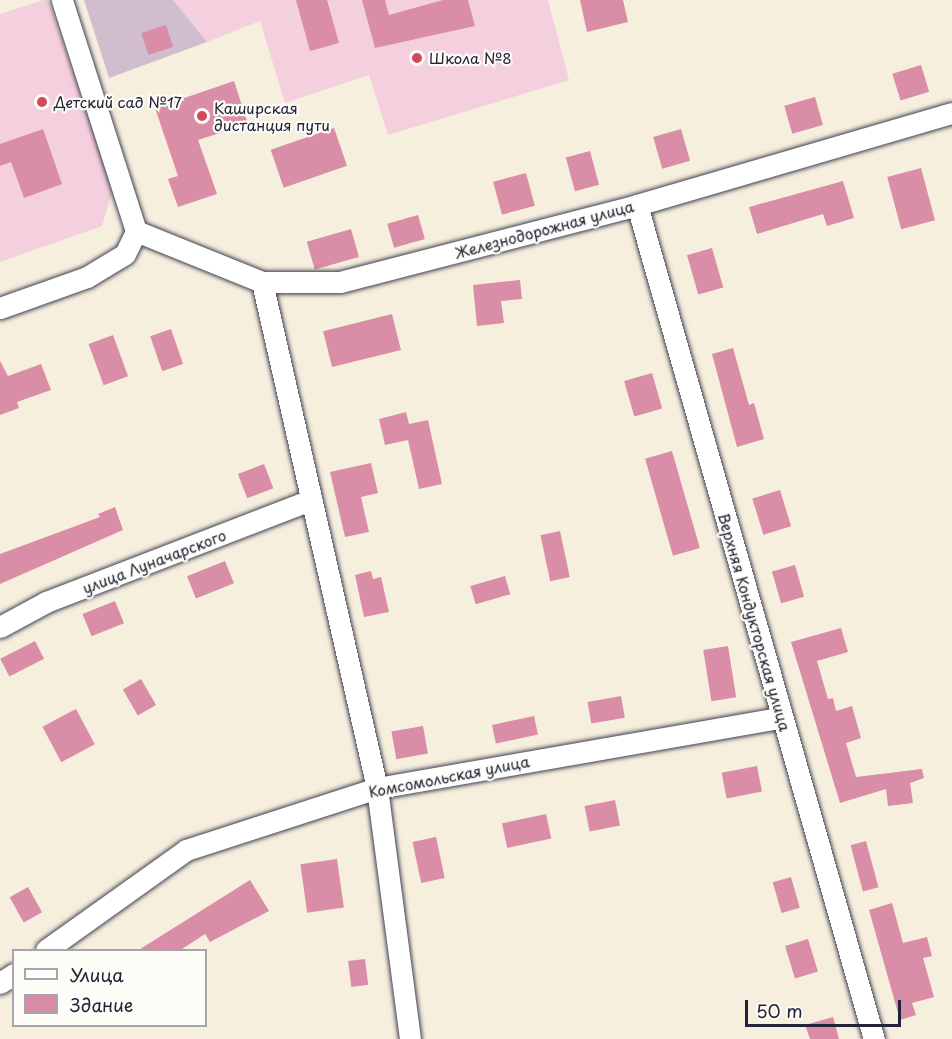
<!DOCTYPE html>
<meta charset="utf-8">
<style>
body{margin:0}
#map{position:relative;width:952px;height:1039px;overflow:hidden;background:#f6efde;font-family:"Playpen Sans",sans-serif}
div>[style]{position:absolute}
.built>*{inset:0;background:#f4cfdd}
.industrial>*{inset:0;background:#d0bdcd}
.building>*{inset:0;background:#da8da6;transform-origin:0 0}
.roads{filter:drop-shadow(0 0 2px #424153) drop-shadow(0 0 2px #424153)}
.minor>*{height:21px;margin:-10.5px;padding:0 10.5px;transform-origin:10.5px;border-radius:10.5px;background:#fff}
.dots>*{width:16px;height:16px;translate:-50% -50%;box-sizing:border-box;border:3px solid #fdfcf7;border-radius:50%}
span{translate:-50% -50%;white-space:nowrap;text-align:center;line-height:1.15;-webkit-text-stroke:4.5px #fdfcf7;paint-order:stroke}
.poi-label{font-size:15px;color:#22223b}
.left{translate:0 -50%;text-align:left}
.street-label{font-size:15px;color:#22223b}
.legend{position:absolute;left:12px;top:949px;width:195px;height:78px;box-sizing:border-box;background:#fdfcf7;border:2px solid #a5a5ac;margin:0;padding:8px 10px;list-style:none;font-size:18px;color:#22223b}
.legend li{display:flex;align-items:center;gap:12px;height:30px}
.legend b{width:30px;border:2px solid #a5a5ac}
.scale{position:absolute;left:745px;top:1000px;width:156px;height:27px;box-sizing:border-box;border:3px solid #22223b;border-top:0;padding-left:8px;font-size:18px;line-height:21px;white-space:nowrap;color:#22223b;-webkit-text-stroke:4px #fdfcf7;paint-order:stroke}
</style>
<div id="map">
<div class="built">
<div style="clip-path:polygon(43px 0,48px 0,113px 189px,102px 226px,0 262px,0 14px)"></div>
<div style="clip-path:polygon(173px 0,548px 0,569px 80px,388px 135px,369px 75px,285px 103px,260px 21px,207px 42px)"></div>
</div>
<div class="industrial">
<div style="clip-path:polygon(84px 0,173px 0,207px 42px,109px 78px)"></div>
</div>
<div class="building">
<div style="clip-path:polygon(296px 0,327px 0,339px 43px,310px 51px)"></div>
<div style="clip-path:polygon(362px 0,385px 0,389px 15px,443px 0,468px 0,475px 26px,375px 48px)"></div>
<div style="clip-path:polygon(580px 0,623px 0,628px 22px,587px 32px)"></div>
<div style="left:166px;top:25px;width:23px;height:26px;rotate:72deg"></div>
<div style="left:921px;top:65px;width:28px;height:30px;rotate:73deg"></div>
<div style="clip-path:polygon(234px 81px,248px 124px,198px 140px,217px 194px,178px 207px,168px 179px,178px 176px,155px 108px)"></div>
<div style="left:815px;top:97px;width:29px;height:32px;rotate:74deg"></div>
<div style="left:334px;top:128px;width:40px;height:67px;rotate:71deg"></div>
<div style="clip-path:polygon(43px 129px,62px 184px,24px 198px,11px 162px,0 166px,0 144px)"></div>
<div style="left:681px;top:129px;width:33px;height:29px;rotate:74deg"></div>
<div style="left:590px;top:151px;width:35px;height:25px;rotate:75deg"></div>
<div style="left:921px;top:168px;width:54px;height:35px;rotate:75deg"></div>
<div style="left:526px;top:173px;width:34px;height:34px;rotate:75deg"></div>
<div style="clip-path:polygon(843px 181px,854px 218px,827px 226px,823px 214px,757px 234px,749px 207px)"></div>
<div style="left:418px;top:215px;width:25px;height:32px;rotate:74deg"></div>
<div style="left:351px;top:229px;width:29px;height:46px;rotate:74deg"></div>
<div style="left:712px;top:248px;width:41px;height:26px;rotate:74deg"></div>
<div style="clip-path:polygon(520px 280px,522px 299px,501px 301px,504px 323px,477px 326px,473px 285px)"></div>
<div style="left:392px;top:314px;width:37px;height:71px;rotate:76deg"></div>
<div style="left:171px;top:329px;width:37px;height:22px;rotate:71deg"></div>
<div style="left:113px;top:335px;width:44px;height:26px;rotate:70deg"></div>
<div style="clip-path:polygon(733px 348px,749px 405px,754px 403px,764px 439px,737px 447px,712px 354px)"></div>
<div style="clip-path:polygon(0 361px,8px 376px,41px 364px,51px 390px,17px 402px,19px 408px,0 415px)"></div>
<div style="left:652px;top:373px;width:37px;height:29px;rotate:74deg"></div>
<div style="clip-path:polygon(406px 412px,409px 424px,428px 420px,442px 484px,419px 489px,408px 440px,385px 445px,379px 419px)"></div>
<div style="left:672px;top:451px;width:101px;height:28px;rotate:74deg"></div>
<div style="clip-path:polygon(371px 463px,378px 493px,361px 497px,369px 532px,345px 537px,330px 472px)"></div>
<div style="left:264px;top:464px;width:26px;height:28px;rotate:69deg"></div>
<div style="left:780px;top:490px;width:38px;height:29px;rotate:73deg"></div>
<div style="clip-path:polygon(115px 507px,123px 530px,0 584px,0 554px,100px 517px,98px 514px)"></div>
<div style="left:560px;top:531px;width:47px;height:20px;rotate:78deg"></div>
<div style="left:225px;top:561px;width:24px;height:41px;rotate:68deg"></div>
<div style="left:795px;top:565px;width:33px;height:24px;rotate:74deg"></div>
<div style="clip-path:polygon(371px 571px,373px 579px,381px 577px,389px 612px,364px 617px,355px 575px)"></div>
<div style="left:505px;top:576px;width:19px;height:36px;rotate:74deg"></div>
<div style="left:115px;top:601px;width:24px;height:35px;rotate:68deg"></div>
<div style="clip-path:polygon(841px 628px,848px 652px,817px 661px,828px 699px,833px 698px,836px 711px,852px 706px,861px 738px,846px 743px,856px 777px,922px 769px,924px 778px,910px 783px,913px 803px,888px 806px,886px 789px,840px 803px,791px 642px)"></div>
<div style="left:35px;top:641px;width:20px;height:39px;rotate:63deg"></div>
<div style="left:728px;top:646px;width:52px;height:25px;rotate:81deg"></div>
<div style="left:141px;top:679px;width:30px;height:21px;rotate:60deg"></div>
<div style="left:621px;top:696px;width:22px;height:34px;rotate:80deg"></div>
<div style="left:76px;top:709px;width:40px;height:38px;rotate:62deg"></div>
<div style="left:534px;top:716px;width:19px;height:43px;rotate:78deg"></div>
<div style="left:423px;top:726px;width:28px;height:32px;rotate:80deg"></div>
<div style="left:757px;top:766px;width:26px;height:36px;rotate:79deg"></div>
<div style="left:615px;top:800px;width:26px;height:31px;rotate:79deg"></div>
<div style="left:546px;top:814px;width:25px;height:45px;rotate:78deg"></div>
<div style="left:436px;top:837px;width:42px;height:24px;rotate:78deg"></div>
<div style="left:866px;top:841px;width:48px;height:16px;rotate:75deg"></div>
<div style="left:337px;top:859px;width:49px;height:37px;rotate:82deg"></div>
<div style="left:791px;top:877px;width:32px;height:19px;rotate:74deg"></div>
<div style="clip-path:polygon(250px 880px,269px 911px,210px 942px,205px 934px,179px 951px,137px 951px)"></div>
<div style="left:28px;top:887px;width:29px;height:21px;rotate:61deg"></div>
<div style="clip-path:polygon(892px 903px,903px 943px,927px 937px,932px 956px,923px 958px,934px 997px,912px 1003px,916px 1015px,900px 1020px,869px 910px)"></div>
<div style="left:808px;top:939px;width:34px;height:24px;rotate:73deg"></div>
<div style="left:365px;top:959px;width:26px;height:17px;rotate:83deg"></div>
<div style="clip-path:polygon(833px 1017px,839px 1039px,810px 1039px,805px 1025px)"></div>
</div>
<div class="roads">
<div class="minor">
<div style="left:637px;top:205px;width:867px;rotate:74.14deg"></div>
<div style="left:136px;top:231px;width:136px;rotate:22deg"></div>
<div style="left:262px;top:282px;width:78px"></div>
<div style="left:340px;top:282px;width:307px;rotate:-14.5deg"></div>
<div style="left:637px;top:205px;width:328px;rotate:-16.3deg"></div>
<div style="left:262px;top:282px;width:519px;rotate:77.2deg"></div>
<div style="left:377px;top:788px;width:253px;rotate:82.5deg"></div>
<div style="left:0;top:308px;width:92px;rotate:-19.6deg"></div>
<div style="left:87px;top:277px;width:44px;rotate:-31.2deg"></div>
<div style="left:125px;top:254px;width:25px;rotate:-64deg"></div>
<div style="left:136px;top:231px;width:243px;rotate:-107.8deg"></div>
<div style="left:0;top:627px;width:52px;rotate:-28.5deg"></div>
<div style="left:46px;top:602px;width:284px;rotate:-21.1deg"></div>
<div style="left:46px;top:950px;width:172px;rotate:-35.5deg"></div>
<div style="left:186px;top:850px;width:201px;rotate:-18deg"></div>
<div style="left:377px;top:788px;width:411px;rotate:-9.9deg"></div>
<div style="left:0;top:983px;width:17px;rotate:-33deg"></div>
</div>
</div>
<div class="dots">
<div style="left:417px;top:58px;background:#d1495b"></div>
<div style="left:42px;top:102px;background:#d1495b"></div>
<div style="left:202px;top:116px;background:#d1495b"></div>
</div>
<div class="poi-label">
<span class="left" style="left:429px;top:58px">Школа №8</span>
<span class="left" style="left:54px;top:102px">Детский сад №17</span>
<span class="left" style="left:214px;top:116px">Каширская<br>дистанция пути</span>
</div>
<div class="street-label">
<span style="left:544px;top:229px;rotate:-15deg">Железнодорожная улица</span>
<span style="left:154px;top:561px;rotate:-21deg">улица Луначарского</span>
<span style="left:755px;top:622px;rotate:74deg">Верхняя Кондукторская улица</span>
<span style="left:449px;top:776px;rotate:-11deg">Комсомольская улица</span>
</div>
<ul class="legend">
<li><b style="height:8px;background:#fff"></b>Улица</li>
<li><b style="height:16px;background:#da8da6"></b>Здание</li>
</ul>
<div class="scale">50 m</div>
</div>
